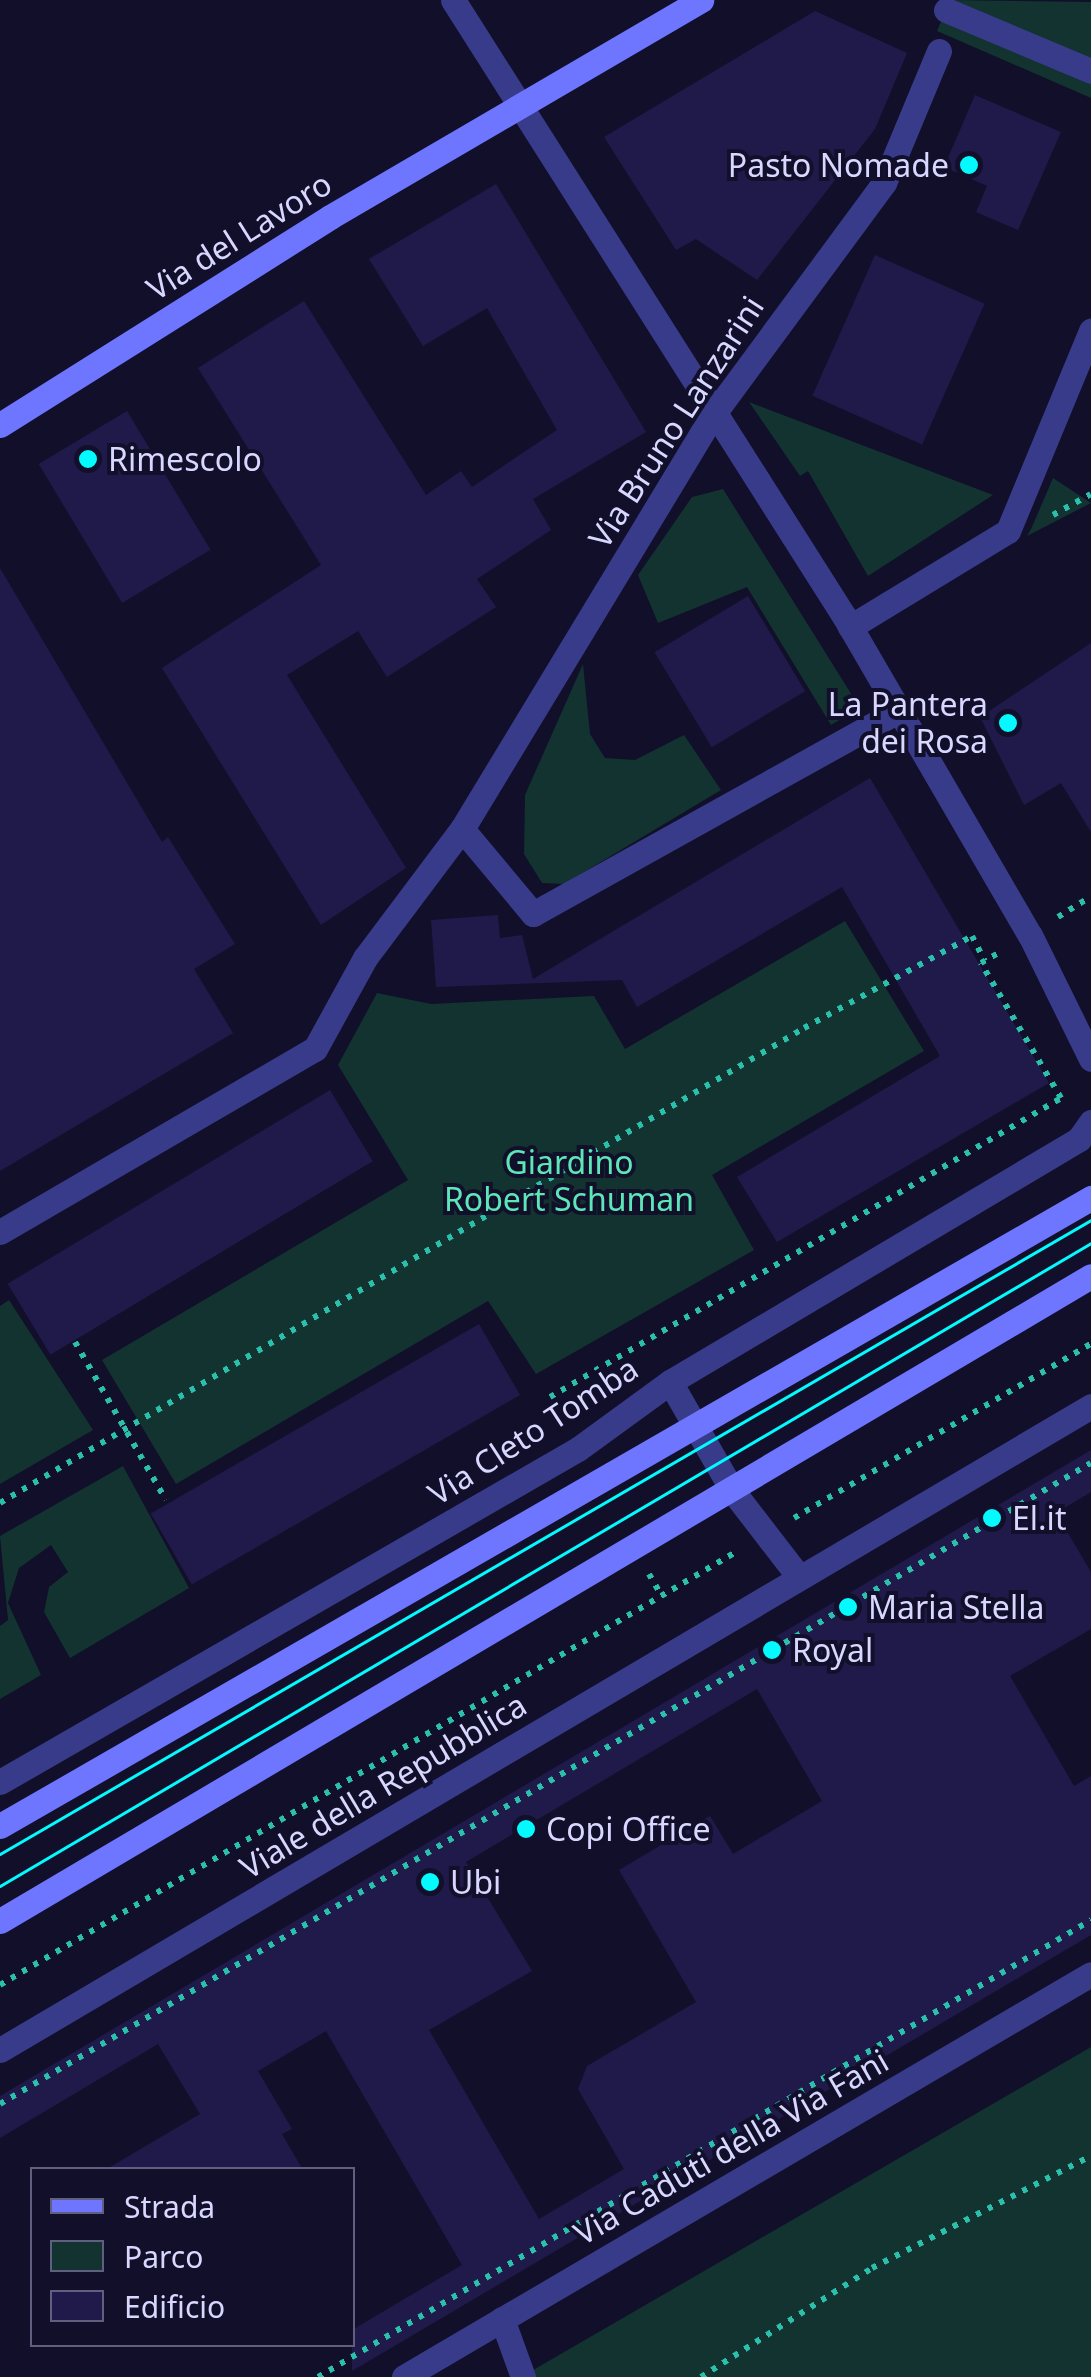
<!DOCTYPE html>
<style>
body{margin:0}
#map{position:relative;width:1091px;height:2377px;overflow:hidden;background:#110f29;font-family:"Noto Sans",sans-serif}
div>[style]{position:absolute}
.green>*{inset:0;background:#123330}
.building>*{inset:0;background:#201a4b;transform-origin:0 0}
.path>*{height:6px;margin-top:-3px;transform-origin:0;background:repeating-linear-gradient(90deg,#2ac0ab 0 5px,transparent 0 13px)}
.lane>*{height:25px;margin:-12.5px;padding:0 12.5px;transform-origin:12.5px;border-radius:12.5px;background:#383b8a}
.street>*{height:25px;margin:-12.5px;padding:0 12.5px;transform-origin:12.5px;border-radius:12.5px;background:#383b8a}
.secondary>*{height:25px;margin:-12.5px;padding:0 12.5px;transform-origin:12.5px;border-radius:12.5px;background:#6e76ff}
.tram>*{height:2.5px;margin:-1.25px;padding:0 1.25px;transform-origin:1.25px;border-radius:1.25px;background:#03faff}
.dots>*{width:28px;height:28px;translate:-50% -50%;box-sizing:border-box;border:5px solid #110f29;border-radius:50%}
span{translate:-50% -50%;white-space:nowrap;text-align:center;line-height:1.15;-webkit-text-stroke:8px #110f29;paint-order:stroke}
.poi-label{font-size:32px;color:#d8d7ff}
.right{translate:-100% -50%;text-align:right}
.left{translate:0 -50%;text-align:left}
.street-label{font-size:32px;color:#d8d7ff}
.park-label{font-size:32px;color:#5de6b8}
.legend{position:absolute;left:30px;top:2167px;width:325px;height:180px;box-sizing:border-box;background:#110f29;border:2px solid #615f7f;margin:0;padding:12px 18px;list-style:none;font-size:30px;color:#d8d7ff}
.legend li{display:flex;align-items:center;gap:20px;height:50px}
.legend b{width:50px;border:2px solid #615f7f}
</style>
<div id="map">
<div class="green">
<div style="clip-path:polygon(950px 0,1091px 2px,1091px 98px,937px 31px)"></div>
<div style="clip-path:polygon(749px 402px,993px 495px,868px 576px,808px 471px,800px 476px)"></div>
<div style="clip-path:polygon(1053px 478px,1091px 503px,1027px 536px,1032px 527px)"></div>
<div style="clip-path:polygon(723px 489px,860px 708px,831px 725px,747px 587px,658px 623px,638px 575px,692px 497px)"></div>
<div style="clip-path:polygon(583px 664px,590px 734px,605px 758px,635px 760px,684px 735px,721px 790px,564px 884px,542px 883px,524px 854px,525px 795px)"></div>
<div style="clip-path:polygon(845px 921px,924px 1051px,712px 1175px,754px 1250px,536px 1374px,488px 1301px,176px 1484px,102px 1360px,408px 1180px,338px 1065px,377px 993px,431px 1004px,594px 996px,625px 1049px)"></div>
<div style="clip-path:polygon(9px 1300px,93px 1430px,0 1484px,0 1306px)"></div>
<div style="clip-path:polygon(123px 1466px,189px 1588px,70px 1658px,44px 1612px,49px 1587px,68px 1572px,51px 1545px,19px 1568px,8px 1603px,41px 1675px,0 1699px,0 1626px,8px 1620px,0 1536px)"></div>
<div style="clip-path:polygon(1091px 2047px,1091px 2377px,521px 2377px)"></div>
</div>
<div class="building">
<div style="clip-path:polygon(815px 11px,907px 53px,875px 129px,757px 280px,696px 239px,676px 250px,604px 137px)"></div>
<div style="clip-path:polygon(975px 95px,1061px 132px,1018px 230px,976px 212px,987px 186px,944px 167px)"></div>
<div style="clip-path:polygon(496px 184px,646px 432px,533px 499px,551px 530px,477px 579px,496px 607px,387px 677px,358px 631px,287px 675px,406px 868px,321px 925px,162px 668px,321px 565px,198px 368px,304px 301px,426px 495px,461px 471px,472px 487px,557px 430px,487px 308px,423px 346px,369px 259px)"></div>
<div style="left:875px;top:255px;width:120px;height:154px;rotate:24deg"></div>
<div style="left:127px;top:411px;width:162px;height:103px;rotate:59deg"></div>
<div style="clip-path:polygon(0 568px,162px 842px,168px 837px,235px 944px,194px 969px,233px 1033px,0 1171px)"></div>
<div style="left:748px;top:596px;width:111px;height:109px;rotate:59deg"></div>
<div style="clip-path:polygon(1091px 643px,1091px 832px,1061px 783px,1024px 805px,980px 717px)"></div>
<div style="clip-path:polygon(870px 778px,1049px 1083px,777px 1242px,737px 1177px,940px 1056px,842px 887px,637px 1007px,622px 980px,436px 987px,431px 920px,498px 915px,500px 938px,522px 935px,533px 979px)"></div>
<div style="left:330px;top:1090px;width:83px;height:376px;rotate:59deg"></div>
<div style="left:479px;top:1324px;width:82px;height:379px;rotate:60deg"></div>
<div style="clip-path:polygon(evenodd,1091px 1450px,1091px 1492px,1056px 1513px,1091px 1572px,1091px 1629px,1010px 1676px,1074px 1786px,1091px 1776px,1091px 1935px,352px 2371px,352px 2330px,462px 2265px,326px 2031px,258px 2071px,292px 2129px,282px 2134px,303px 2170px,105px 2170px,200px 2114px,158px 2044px,0 2138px,0 2096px,1091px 1450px,757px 1689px,822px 1801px,733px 1854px,710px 1816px,619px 1870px,696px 2002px,587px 2066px,578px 2089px,624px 2169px,539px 2219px,429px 2030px,532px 1971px,466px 1862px,757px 1689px)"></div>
</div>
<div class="path">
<div style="left:1053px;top:515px;width:43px;rotate:-28.9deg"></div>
<div style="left:1058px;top:917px;width:39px;rotate:-32deg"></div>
<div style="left:75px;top:1342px;width:182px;rotate:60.1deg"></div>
<div style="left:562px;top:1419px;width:25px;rotate:-119deg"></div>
<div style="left:550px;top:1397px;width:592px;rotate:-30.33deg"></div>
<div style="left:1061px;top:1098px;width:157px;rotate:-120.7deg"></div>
<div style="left:981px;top:963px;width:22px;rotate:-30deg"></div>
<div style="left:0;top:1503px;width:934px;rotate:-30.57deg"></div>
<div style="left:804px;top:1028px;width:192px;rotate:-28.7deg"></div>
<div style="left:972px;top:936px;width:28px;rotate:63deg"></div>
<div style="left:794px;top:1518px;width:344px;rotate:-30.4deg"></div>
<div style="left:649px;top:1574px;width:24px;rotate:60deg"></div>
<div style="left:0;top:1985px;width:854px;rotate:-30.47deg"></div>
<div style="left:0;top:2104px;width:1265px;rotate:-30.44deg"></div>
<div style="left:318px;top:2377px;width:898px;rotate:-30.59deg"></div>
<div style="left:701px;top:2377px;width:203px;rotate:-32.5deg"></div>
<div style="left:872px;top:2268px;width:246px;rotate:-27.1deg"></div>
</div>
<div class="lane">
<div style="left:715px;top:412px;width:285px;rotate:-53.6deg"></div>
<div style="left:884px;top:183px;width:143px;rotate:-67.4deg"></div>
<div style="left:850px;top:627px;width:185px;rotate:-31.3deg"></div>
<div style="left:1008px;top:531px;width:217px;rotate:-67.5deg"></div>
<div style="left:502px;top:2319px;width:62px;rotate:70.1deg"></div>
</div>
<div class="street">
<div style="left:453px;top:0;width:730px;rotate:57.6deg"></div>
<div style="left:844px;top:616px;width:369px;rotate:59.8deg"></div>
<div style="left:1030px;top:935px;width:138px;rotate:63.8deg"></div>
<div style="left:946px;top:10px;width:157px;rotate:22.8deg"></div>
<div style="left:462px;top:829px;width:111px;rotate:50.1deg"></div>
<div style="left:533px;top:914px;width:419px;rotate:-29.1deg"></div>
<div style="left:0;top:1232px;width:364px;rotate:-30.2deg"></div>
<div style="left:315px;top:1049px;width:104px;rotate:-61.2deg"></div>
<div style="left:365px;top:958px;width:161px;rotate:-53.1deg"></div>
<div style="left:462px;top:829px;width:488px;rotate:-58.8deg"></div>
<div style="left:670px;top:1382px;width:125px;rotate:60.1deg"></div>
<div style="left:732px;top:1490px;width:110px;rotate:52.4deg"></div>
<div style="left:0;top:1782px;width:667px;rotate:-29.95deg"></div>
<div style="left:578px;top:1449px;width:114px;rotate:-36.1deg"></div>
<div style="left:670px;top:1382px;width:476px;rotate:-30.7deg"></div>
<div style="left:1079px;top:1139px;width:21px;rotate:-55deg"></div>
<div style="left:0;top:2050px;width:1267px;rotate:-30.55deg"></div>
<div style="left:404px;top:2377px;width:796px;rotate:-30.4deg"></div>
</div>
<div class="secondary">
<div style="left:0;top:425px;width:390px;rotate:-32.2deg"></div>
<div style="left:330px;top:217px;width:430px;rotate:-30.3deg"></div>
<div style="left:0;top:1826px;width:1259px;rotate:-29.93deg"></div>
<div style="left:0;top:1921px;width:1267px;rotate:-30.59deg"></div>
</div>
<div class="tram">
<div style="left:0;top:1854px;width:1262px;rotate:-30.16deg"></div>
<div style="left:0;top:1886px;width:1266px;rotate:-30.51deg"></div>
</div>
<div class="dots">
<div style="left:969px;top:165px;background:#03faff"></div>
<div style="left:88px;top:459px;background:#03faff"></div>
<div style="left:1008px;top:723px;background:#03faff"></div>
<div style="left:992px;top:1518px;background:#03faff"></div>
<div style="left:848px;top:1607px;background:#03faff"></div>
<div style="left:772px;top:1650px;background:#03faff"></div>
<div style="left:526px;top:1829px;background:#03faff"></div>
<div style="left:430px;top:1882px;background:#03faff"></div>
</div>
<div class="poi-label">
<span class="right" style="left:949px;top:165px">Pasto Nomade</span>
<span class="left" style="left:108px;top:459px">Rimescolo</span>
<span class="right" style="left:988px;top:723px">La Pantera<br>dei Rosa</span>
<span class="left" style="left:1012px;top:1518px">El.it</span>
<span class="left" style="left:868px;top:1607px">Maria Stella</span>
<span class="left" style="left:792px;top:1650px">Royal</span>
<span class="left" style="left:546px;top:1829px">Copi Office</span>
<span class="left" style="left:450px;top:1882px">Ubi</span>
</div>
<div class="street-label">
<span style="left:239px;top:236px;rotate:-32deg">Via del Lavoro</span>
<span style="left:676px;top:422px;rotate:-57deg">Via Bruno Lanzarini</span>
<span style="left:533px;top:1431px;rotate:-33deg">Via Cleto Tomba</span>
<span style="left:383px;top:1786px;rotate:-31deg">Viale della Repubblica</span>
<span style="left:731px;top:2147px;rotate:-30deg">Via Caduti della Via Fani</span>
</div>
<div class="park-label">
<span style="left:569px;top:1181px">Giardino<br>Robert Schuman</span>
</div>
<ul class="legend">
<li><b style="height:12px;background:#6e76ff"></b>Strada</li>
<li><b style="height:28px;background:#123330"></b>Parco</li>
<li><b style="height:28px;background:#201a4b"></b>Edificio</li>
</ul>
</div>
